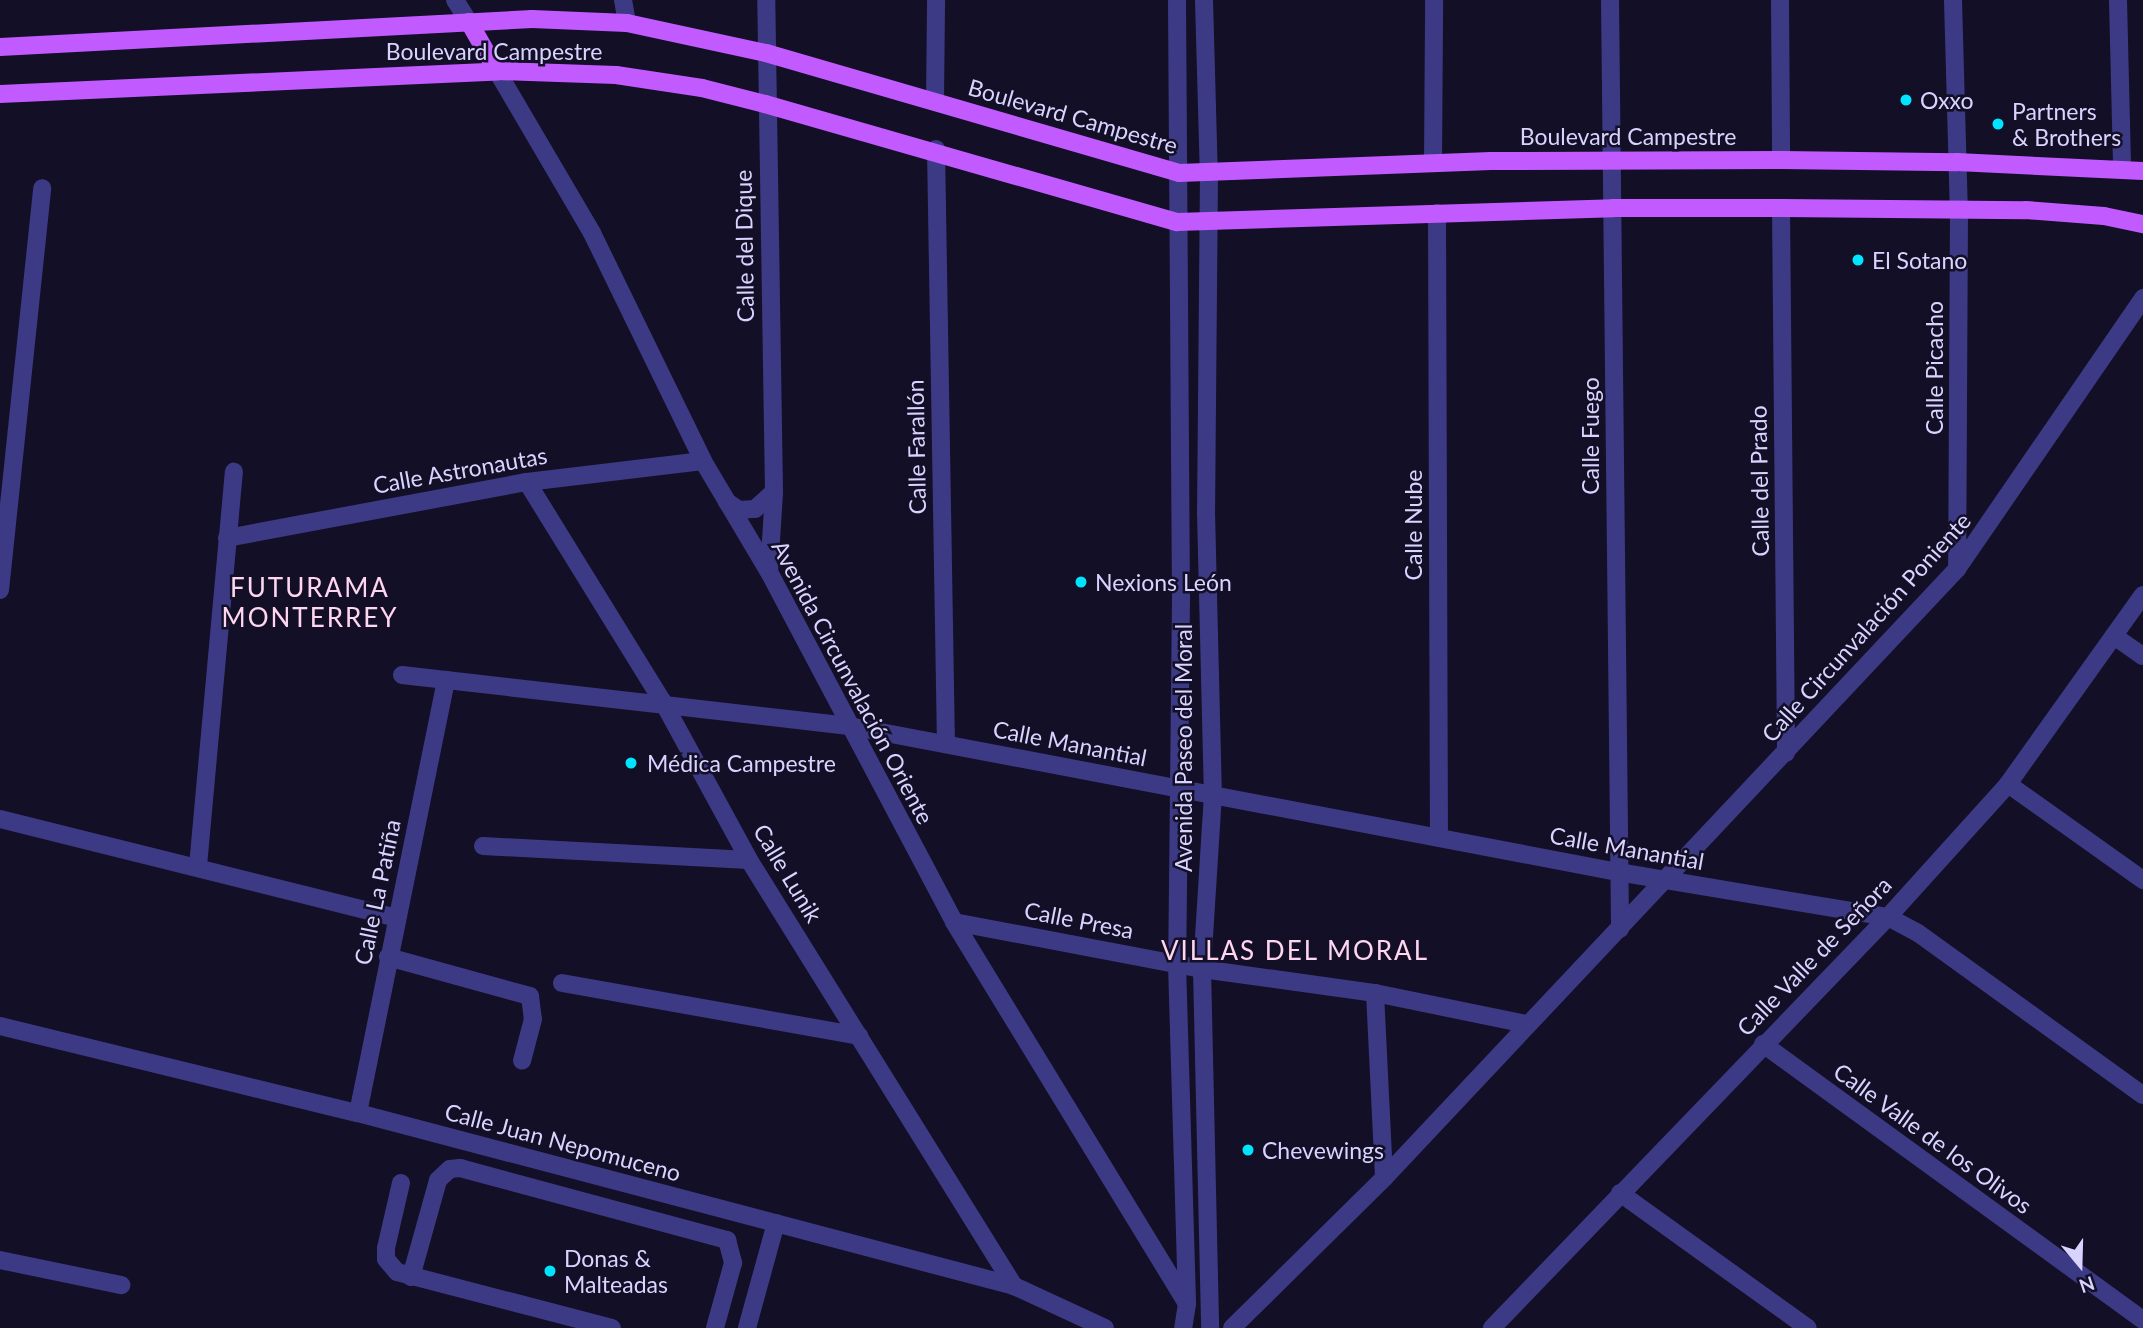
<!DOCTYPE html>
<meta charset="utf-8">
<style>
body{margin:0}
#map{position:relative;width:2143px;height:1328px;overflow:hidden;background:#130f26;font-family:Lato,sans-serif}
div>[style]{position:absolute}
.minor>*{height:18px;margin:-9px;padding:0 9px;transform-origin:9px;border-radius:9px;background:#3d3a85}
.major>*{height:18px;margin:-9px;padding:0 9px;transform-origin:9px;border-radius:9px;background:#c25bff}
.dots>*{width:19px;height:19px;translate:-50% -50%;box-sizing:border-box;border:4px solid #130f26;border-radius:50%}
span{translate:-50% -50%;white-space:nowrap;text-align:center;line-height:1.15;-webkit-text-stroke:5px #130f26;paint-order:stroke}
.street-label{font-size:23px;color:#d9d4ff}
.poi-label{font-size:23px;color:#d9d4ff}
.left{translate:0 -50%;text-align:left}
.quarter-label{font-size:26px;color:#ffd6f0;letter-spacing:2px}
.north{position:absolute;left:2045px;top:1230px;width:70px;height:70px;-webkit-text-stroke:5px #130f26;paint-order:stroke;rotate:161deg;font-size:19px;font-weight:700;line-height:28px;text-align:center;color:#d9d4ff}
.north::after{content:'';display:block;margin:auto;width:24px;height:32px;background:#d9d4ff;clip-path:polygon(50% 0,100% 100%,50% 72%,0 100%)}
</style>
<div id="map">
<div class="minor">
<div style="left:455px;top:0;width:26px;rotate:58deg"></div>
<div style="left:623px;top:0;width:23px;rotate:80deg"></div>
<div style="left:1177px;top:0;width:598px;rotate:89.62deg"></div>
<div style="left:1181px;top:598px;width:366px;rotate:90.6deg"></div>
<div style="left:1177px;top:964px;width:340px;rotate:88.3deg"></div>
<div style="left:1187px;top:1304px;width:24px;rotate:99deg"></div>
<div style="left:1204px;top:0;width:174px;rotate:88.4deg"></div>
<div style="left:1209px;top:174px;width:338px;rotate:90.5deg"></div>
<div style="left:1206px;top:512px;width:282px;rotate:88.6deg"></div>
<div style="left:1213px;top:794px;width:175px;rotate:93.6deg"></div>
<div style="left:1202px;top:969px;width:359px;rotate:88.7deg"></div>
<div style="left:1610px;top:0;width:929px;rotate:89.38deg"></div>
<div style="left:1780px;top:0;width:160px;rotate:89.6deg"></div>
<div style="left:1953px;top:0;width:211px;rotate:88.4deg"></div>
<div style="left:1959px;top:211px;width:358px;rotate:90.3deg"></div>
<div style="left:2118px;top:0;width:168px;rotate:88.6deg"></div>
<div style="left:497px;top:71px;width:188px;rotate:59.6deg"></div>
<div style="left:592px;top:233px;width:254px;rotate:64deg"></div>
<div style="left:703px;top:461px;width:129px;rotate:59.3deg"></div>
<div style="left:769px;top:572px;width:396px;rotate:62.1deg"></div>
<div style="left:954px;top:922px;width:447px;rotate:58.6deg"></div>
<div style="left:935px;top:101px;width:101px;rotate:-89.4deg"></div>
<div style="left:936px;top:149px;width:595px;rotate:89.04deg"></div>
<div style="left:1433px;top:163px;width:163px;rotate:-89.6deg"></div>
<div style="left:1781px;top:208px;width:545px;rotate:89.47deg"></div>
<div style="left:1437px;top:213px;width:624px;rotate:89.82deg"></div>
<div style="left:527px;top:482px;width:259px;rotate:58.3deg"></div>
<div style="left:663px;top:702px;width:180px;rotate:61.4deg"></div>
<div style="left:749px;top:860px;width:502px;rotate:58.12deg"></div>
<div style="left:727px;top:502px;width:14px;rotate:34deg"></div>
<div style="left:739px;top:510px;width:16px;rotate:-4deg"></div>
<div style="left:755px;top:509px;width:25px;rotate:-42deg"></div>
<div style="left:774px;top:492px;width:492px;rotate:-90.9deg"></div>
<div style="left:227px;top:538px;width:305px;rotate:-10.6deg"></div>
<div style="left:527px;top:482px;width:177px;rotate:-6.8deg"></div>
<div style="left:769px;top:572px;width:80px;rotate:-86.4deg"></div>
<div style="left:0;top:590px;width:404px;rotate:-84deg"></div>
<div style="left:2114px;top:636px;width:35px;rotate:35deg"></div>
<div style="left:402px;top:675px;width:450px;rotate:6.5deg"></div>
<div style="left:849px;top:726px;width:783px;rotate:10.75deg"></div>
<div style="left:1618px;top:872px;width:274px;rotate:9.5deg"></div>
<div style="left:1888px;top:917px;width:34px;rotate:28deg"></div>
<div style="left:1918px;top:933px;width:277px;rotate:35.8deg"></div>
<div style="left:2008px;top:784px;width:166px;rotate:35.4deg"></div>
<div style="left:0;top:819px;width:408px;rotate:14deg"></div>
<div style="left:483px;top:846px;width:266px;rotate:3deg"></div>
<div style="left:198px;top:866px;width:396px;rotate:-84.8deg"></div>
<div style="left:954px;top:922px;width:252px;rotate:10.7deg"></div>
<div style="left:1202px;top:969px;width:175px;rotate:7.9deg"></div>
<div style="left:1375px;top:993px;width:154px;rotate:11.6deg"></div>
<div style="left:388px;top:957px;width:147px;rotate:15.4deg"></div>
<div style="left:530px;top:996px;width:23px;rotate:83deg"></div>
<div style="left:533px;top:1019px;width:43px;rotate:104.7deg"></div>
<div style="left:562px;top:983px;width:302px;rotate:10.1deg"></div>
<div style="left:1375px;top:993px;width:185px;rotate:87.2deg"></div>
<div style="left:0;top:1026px;width:368px;rotate:13.7deg"></div>
<div style="left:358px;top:1113px;width:678px;rotate:14.77deg"></div>
<div style="left:1014px;top:1286px;width:100px;rotate:24.8deg"></div>
<div style="left:1763px;top:1044px;width:470px;rotate:36deg"></div>
<div style="left:358px;top:1113px;width:442px;rotate:-78.5deg"></div>
<div style="left:401px;top:1183px;width:67px;rotate:103deg"></div>
<div style="left:386px;top:1248px;width:11px;rotate:90deg"></div>
<div style="left:386px;top:1259px;width:17px;rotate:50deg"></div>
<div style="left:397px;top:1272px;width:222px;rotate:14.6deg"></div>
<div style="left:1620px;top:1193px;width:231px;rotate:35.7deg"></div>
<div style="left:0;top:1260px;width:124px;rotate:11.7deg"></div>
<div style="left:411px;top:1277px;width:101px;rotate:-74.4deg"></div>
<div style="left:438px;top:1180px;width:16px;rotate:-43deg"></div>
<div style="left:450px;top:1169px;width:10px;rotate:-6deg"></div>
<div style="left:460px;top:1168px;width:277px;rotate:15.1deg"></div>
<div style="left:727px;top:1240px;width:24px;rotate:75deg"></div>
<div style="left:733px;top:1263px;width:67px;rotate:105.5deg"></div>
<div style="left:747px;top:1328px;width:109px;rotate:-74.6deg"></div>
<div style="left:1232px;top:1328px;width:214px;rotate:-44.6deg"></div>
<div style="left:1384px;top:1178px;width:836px;rotate:-46.74deg"></div>
<div style="left:1957px;top:569px;width:329px;rotate:-55.5deg"></div>
<div style="left:1492px;top:1328px;width:571px;rotate:-46.06deg"></div>
<div style="left:1888px;top:917px;width:179px;rotate:-47.9deg"></div>
<div style="left:2008px;top:784px;width:232px;rotate:-54.5deg"></div>
</div>
<div class="major">
<div style="left:469px;top:22px;width:56px;rotate:60.3deg"></div>
<div style="left:0;top:47px;width:533px;rotate:-3.01deg"></div>
<div style="left:532px;top:19px;width:95px;rotate:2.4deg"></div>
<div style="left:627px;top:23px;width:142px;rotate:12.2deg"></div>
<div style="left:766px;top:53px;width:430px;rotate:16.2deg"></div>
<div style="left:1179px;top:173px;width:312px;rotate:-2.2deg"></div>
<div style="left:1491px;top:161px;width:290px;rotate:-0.2deg"></div>
<div style="left:1781px;top:160px;width:176px;rotate:0.7deg"></div>
<div style="left:1957px;top:162px;width:186px;rotate:2.8deg"></div>
<div style="left:0;top:94px;width:498px;rotate:-2.6deg"></div>
<div style="left:497px;top:71px;width:119px;rotate:1.9deg"></div>
<div style="left:616px;top:75px;width:87px;rotate:8.6deg"></div>
<div style="left:702px;top:88px;width:65px;rotate:14.3deg"></div>
<div style="left:765px;top:104px;width:429px;rotate:16deg"></div>
<div style="left:1177px;top:222px;width:436px;rotate:-1.8deg"></div>
<div style="left:1613px;top:208px;width:168px"></div>
<div style="left:1781px;top:208px;width:245px;rotate:0.5deg"></div>
<div style="left:2026px;top:210px;width:78px;rotate:4.4deg"></div>
<div style="left:2104px;top:216px;width:40px;rotate:12deg"></div>
</div>
<div class="dots">
<div style="left:1906px;top:100px;background:#00e5ff"></div>
<div style="left:1998px;top:124px;background:#00e5ff"></div>
<div style="left:1858px;top:260px;background:#00e5ff"></div>
<div style="left:1081px;top:582px;background:#00e5ff"></div>
<div style="left:631px;top:763px;background:#00e5ff"></div>
<div style="left:1248px;top:1150px;background:#00e5ff"></div>
<div style="left:550px;top:1271px;background:#00e5ff"></div>
</div>
<div class="street-label">
<span style="left:494px;top:51px">Boulevard Campestre</span>
<span style="left:1073px;top:116px;rotate:16deg">Boulevard Campestre</span>
<span style="left:1628px;top:136px">Boulevard Campestre</span>
<span style="left:744px;top:246px;rotate:-91deg">Calle del Dique</span>
<span style="left:1934px;top:368px;rotate:-90deg">Calle Picacho</span>
<span style="left:1590px;top:436px;rotate:-90deg">Calle Fuego</span>
<span style="left:916px;top:447px;rotate:-91deg">Calle Farallón</span>
<span style="left:460px;top:470px;rotate:-10deg">Calle Astronautas</span>
<span style="left:1759px;top:481px;rotate:-91deg">Calle del Prado</span>
<span style="left:1413px;top:525px;rotate:-90deg">Calle Nube</span>
<span style="left:1866px;top:627px;rotate:-48deg">Calle Circunvalación Poniente</span>
<span style="left:853px;top:682px;rotate:62deg">Avenida Circunvalación Oriente</span>
<span style="left:1070px;top:743px;rotate:11deg">Calle Manantial</span>
<span style="left:1183px;top:748px;rotate:-90deg">Avenida Paseo del Moral</span>
<span style="left:1627px;top:848px;rotate:10deg">Calle Manantial</span>
<span style="left:788px;top:873px;rotate:59deg">Calle Lunik</span>
<span style="left:377px;top:892px;rotate:-78deg">Calle La Patiña</span>
<span style="left:1079px;top:920px;rotate:11deg">Calle Presa</span>
<span style="left:1814px;top:956px;rotate:-46deg">Calle Valle de Señora</span>
<span style="left:1933px;top:1138px;rotate:36deg">Calle Valle de los Olivos</span>
<span style="left:563px;top:1142px;rotate:15deg">Calle Juan Nepomuceno</span>
</div>
<div class="poi-label">
<span class="left" style="left:1920px;top:100px">Oxxo</span>
<span class="left" style="left:2012px;top:124px">Partners<br>&amp; Brothers</span>
<span class="left" style="left:1872px;top:260px">El Sotano</span>
<span class="left" style="left:1095px;top:582px">Nexions León</span>
<span class="left" style="left:647px;top:763px">Médica Campestre</span>
<span class="left" style="left:1262px;top:1150px">Chevewings</span>
<span class="left" style="left:564px;top:1271px">Donas &amp;<br>Malteadas</span>
</div>
<div class="quarter-label">
<span style="left:310px;top:603px">FUTURAMA<br>MONTERREY</span>
<span style="left:1295px;top:951px">VILLAS DEL MORAL</span>
</div>
<div class="north">N</div>
</div>
